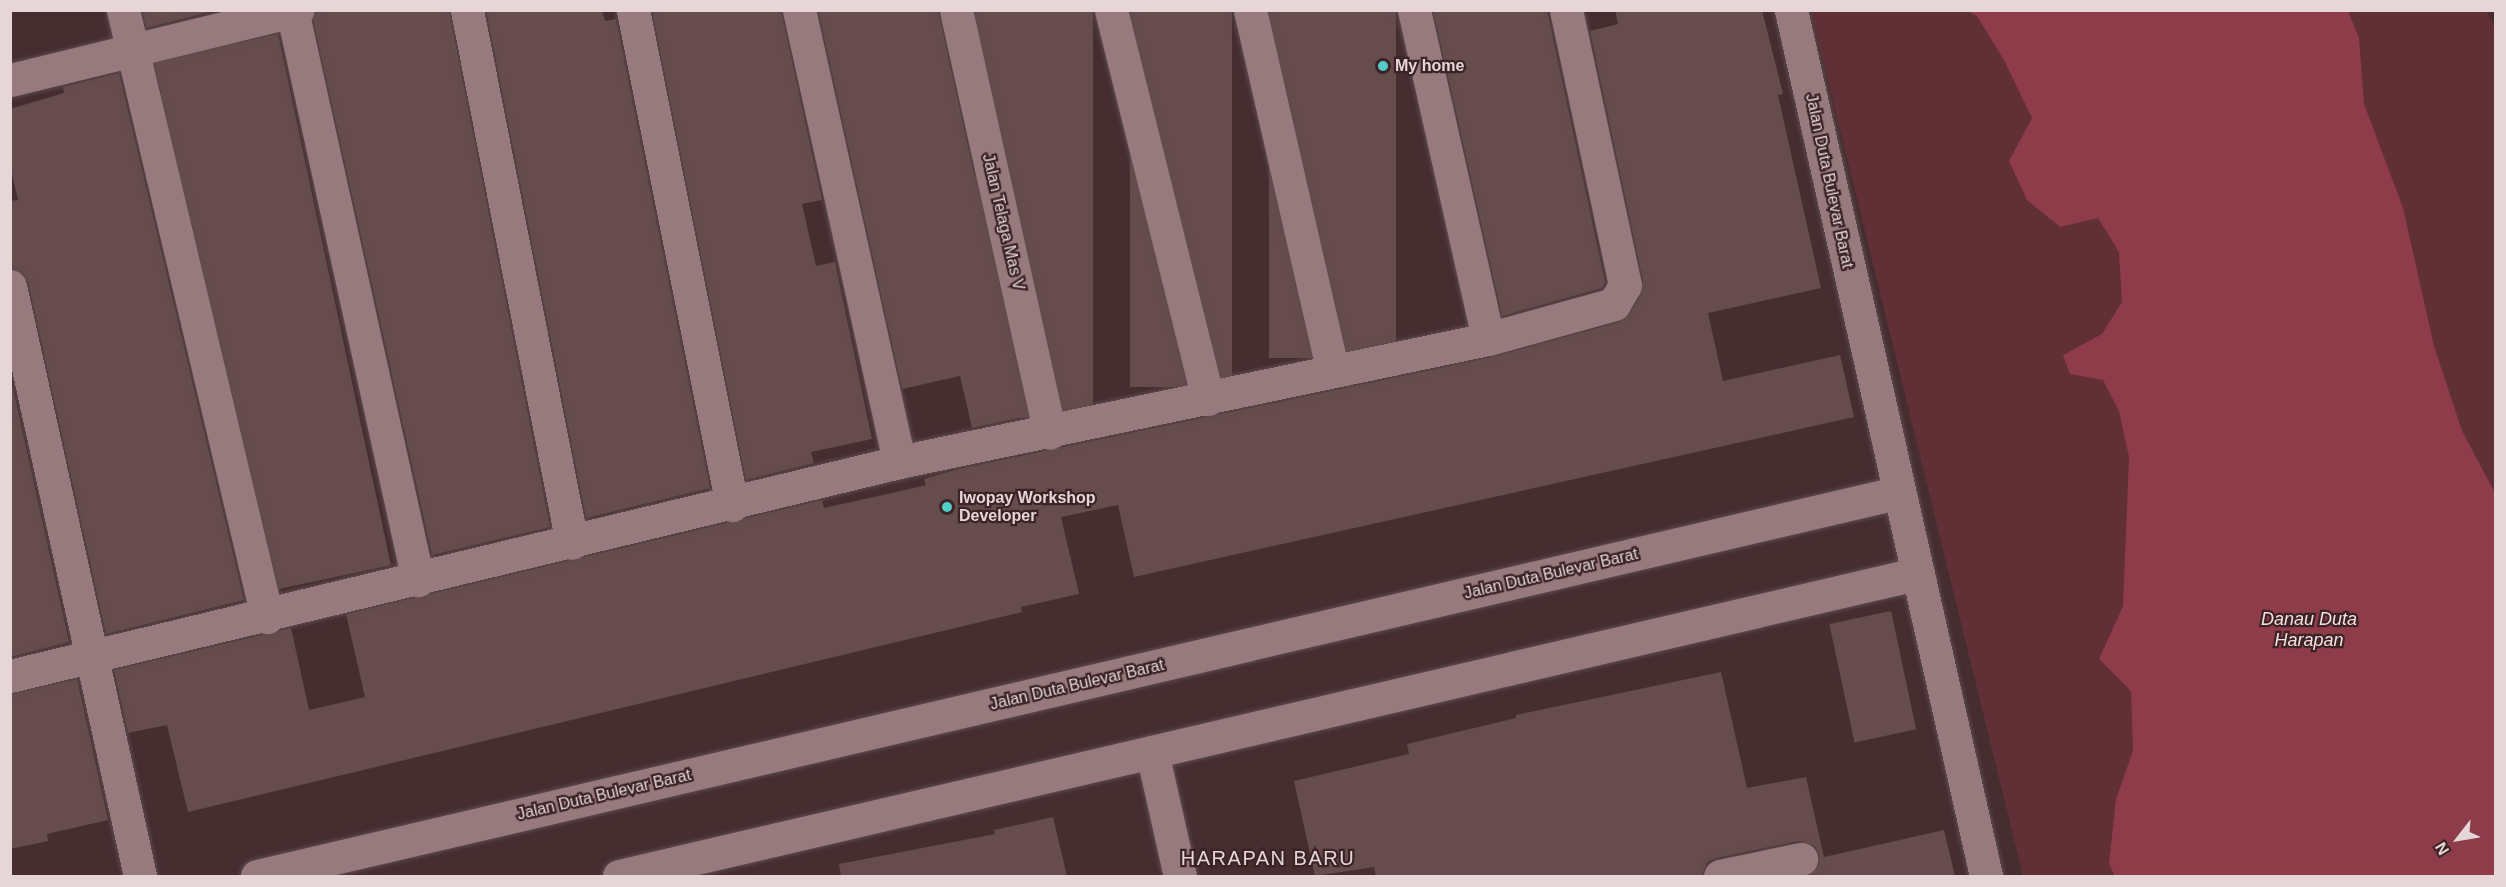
<!DOCTYPE html>
<style>
body{margin:0}
#map{position:relative;width:2506px;height:887px;overflow:hidden;background:#452d30;font-family:Arial,sans-serif}
div>[style]{position:absolute}
.green>*{inset:0;background:#613037}
.water>*{inset:0;background:#8e3c4a}
.building>*{inset:0;background:#674c4e;transform-origin:0 0}
.roads{filter:drop-shadow(0 0 2px #5f4b4d) drop-shadow(0 0 2px #5f4b4d)}
.street>*{height:33px;margin:-16.5px;padding:0 16.5px;transform-origin:16.5px;border-radius:16.5px;background:#977a7d}
.dots>*{width:16px;height:16px;translate:-50% -50%;box-sizing:border-box;border:3px solid #3b2326;border-radius:50%}
span{translate:-50% -50%;white-space:nowrap;text-align:center;line-height:1.15;-webkit-text-stroke:4.5px #3b2326;paint-order:stroke}
.poi-label{font-size:16px;color:#e6d6d7;font-weight:700}
.left{translate:0 -50%;text-align:left}
.street-label{font-size:16px;color:#e6d6d7}
.water-label{font-size:18px;color:#f6dddf;font-style:italic}
.quarter-label{font-size:20px;color:#e6d6d7;letter-spacing:1.5px}
.frame{position:absolute;inset:0;border:12px solid #e6d6d7;pointer-events:none}
.north{position:absolute;left:2428px;top:809px;width:60px;height:60px;-webkit-text-stroke:4px #3b2326;paint-order:stroke;rotate:239deg;font-size:16px;font-weight:700;line-height:24px;text-align:center;color:#e6d6d7}
.north::after{content:'';display:block;margin:auto;width:21px;height:27px;background:#e6d6d7;clip-path:polygon(50% 0,100% 100%,50% 72%,0 100%)}
</style>
<div id="map">
<div class="green">
<div style="clip-path:polygon(1811px 11px,2486px 11px,2496px 29px,2495px 876px,2023px 876px)"></div>
</div>
<div class="water">
<div style="clip-path:polygon(1968px 11px,2348px 11px,2359px 38px,2364px 104px,2403px 208px,2434px 346px,2462px 431px,2495px 493px,2495px 876px,2115px 876px,2109px 864px,2116px 799px,2133px 751px,2131px 691px,2099px 659px,2123px 606px,2129px 457px,2119px 411px,2103px 380px,2070px 374px,2063px 355px,2102px 334px,2122px 302px,2119px 252px,2098px 218px,2060px 227px,2027px 200px,2009px 161px,2032px 118px,2005px 62px,1977px 16px)"></div>
</div>
<div class="building">
<div style="clip-path:polygon(142px 10px,217px 10px,146px 28px)"></div>
<div style="clip-path:polygon(316px 10px,449px 10px,550px 527px,432px 555px,313px 20px)"></div>
<div style="clip-path:polygon(486px 10px,602px 10px,605px 21px,616px 19px,710px 488px,586px 518px)"></div>
<div style="clip-path:polygon(656px 10px,781px 10px,822px 200px,802px 204px,816px 266px,835px 262px,872px 439px,811px 452px,814px 463px,746px 480px,652px 11px)"></div>
<div style="clip-path:polygon(818px 10px,938px 10px,1027px 416px,972px 428px,960px 376px,902px 389px)"></div>
<div style="left:975px;top:10px;width:118px;height:408px"></div>
<div style="left:1130px;top:10px;width:102px;height:377px"></div>
<div style="left:1269px;top:10px;width:127px;height:348px"></div>
<div style="clip-path:polygon(1433px 10px,1547px 10px,1605px 282px,1602px 288px,1502px 316px)"></div>
<div style="clip-path:polygon(1615px 10px,1762px 10px,1783px 94px,1778px 95px,1821px 288px,1708px 313px,1723px 381px,1840px 355px,1854px 417px,1134px 577px,1118px 505px,1061px 517px,1079px 594px,1021px 607px,1022px 612px,188px 812px,167px 725px,128px 733px,114px 670px,291px 628px,309px 710px,365px 697px,346px 614px,822px 500px,824px 508px,892px 493px,926px 485px,924px 479px,959px 469px,1492px 357px,1619px 322px,1630px 313px,1641px 294px,1643px 281px,1590px 31px,1618px 24px)"></div>
<div style="left:278px;top:34px;width:543px;height:127px;rotate:78deg"></div>
<div style="clip-path:polygon(119px 73px,244px 600px,106px 634px,28px 282px,23px 273px,10px 268px,10px 201px,18px 200px,10px 165px,10px 109px,64px 93px,63px 87px)"></div>
<div style="clip-path:polygon(10px 375px,69px 642px,10px 657px)"></div>
<div style="left:1891px;top:611px;width:121px;height:63px;rotate:78deg"></div>
<div style="clip-path:polygon(1721px 672px,1747px 788px,1806px 777px,1824px 857px,1944px 830px,1955px 876px,1807px 876px,1819px 865px,1819px 855px,1815px 846px,1798px 841px,1716px 858px,1707px 862px,1702px 876px,1376px 876px,1374px 867px,1315px 876px,1294px 781px,1409px 754px,1407px 744px,1516px 718px,1516px 715px)"></div>
<div style="clip-path:polygon(77px 679px,108px 820px,47px 834px,48px 841px,10px 849px,10px 694px)"></div>
<div style="clip-path:polygon(1053px 817px,1067px 876px,841px 876px,839px 864px,995px 834px,994px 830px)"></div>
</div>
<div class="roads">
<div class="street">
<div style="left:123px;top:10px;width:624px;rotate:76.65deg"></div>
<div style="left:292px;top:10px;width:584px;rotate:77.54deg"></div>
<div style="left:467px;top:10px;width:543px;rotate:78.86deg"></div>
<div style="left:633px;top:10px;width:505px;rotate:78.69deg"></div>
<div style="left:799px;top:10px;width:463px;rotate:77.5deg"></div>
<div style="left:956px;top:10px;width:433px;rotate:77.5deg"></div>
<div style="left:1111px;top:10px;width:401px;rotate:76deg"></div>
<div style="left:1250px;top:10px;width:370px;rotate:77.1deg"></div>
<div style="left:1414px;top:10px;width:337px;rotate:77.3deg"></div>
<div style="left:1791px;top:10px;width:888px;rotate:77.31deg"></div>
<div style="left:10px;top:80px;width:296px;rotate:-13.7deg"></div>
<div style="left:10px;top:286px;width:604px;rotate:77.57deg"></div>
<div style="left:10px;top:676px;width:914px;rotate:-13.53deg"></div>
<div style="left:899px;top:462px;width:602px;rotate:-11.8deg"></div>
<div style="left:1488px;top:339px;width:131px;rotate:-15.5deg"></div>
<div style="left:1614px;top:304px;width:22px;rotate:-60deg"></div>
<div style="left:1625px;top:285px;width:281px;rotate:-102.1deg"></div>
<div style="left:1152px;top:752px;width:127px;rotate:77.3deg"></div>
<div style="left:257px;top:876px;width:1684px;rotate:-13.15deg"></div>
<div style="left:619px;top:876px;width:1332px;rotate:-13.11deg"></div>
<div style="left:1720px;top:876px;width:83px;rotate:-11.9deg"></div>
</div>
</div>
<div class="dots">
<div style="left:1383px;top:66px;background:#53cdc9"></div>
<div style="left:947px;top:507px;background:#53cdc9"></div>
</div>
<div class="poi-label">
<span class="left" style="left:1395px;top:66px">My home</span>
<span class="left" style="left:959px;top:507px">Iwopay Workshop<br>Developer</span>
</div>
<div class="street-label">
<span style="left:1829px;top:181px;rotate:78deg">Jalan Duta Bulevar Barat</span>
<span style="left:1003px;top:222px;rotate:77deg">Jalan Telaga Mas V</span>
<span style="left:1551px;top:574px;rotate:-13deg">Jalan Duta Bulevar Barat</span>
<span style="left:1077px;top:685px;rotate:-13deg">Jalan Duta Bulevar Barat</span>
<span style="left:604px;top:795px;rotate:-13deg">Jalan Duta Bulevar Barat</span>
</div>
<div class="water-label">
<span style="left:2309px;top:630px">Danau Duta<br>Harapan</span>
</div>
<div class="quarter-label">
<span style="left:1268px;top:858px">HARAPAN BARU</span>
</div>
<div class="frame"></div>
<div class="north">N</div>
</div>
